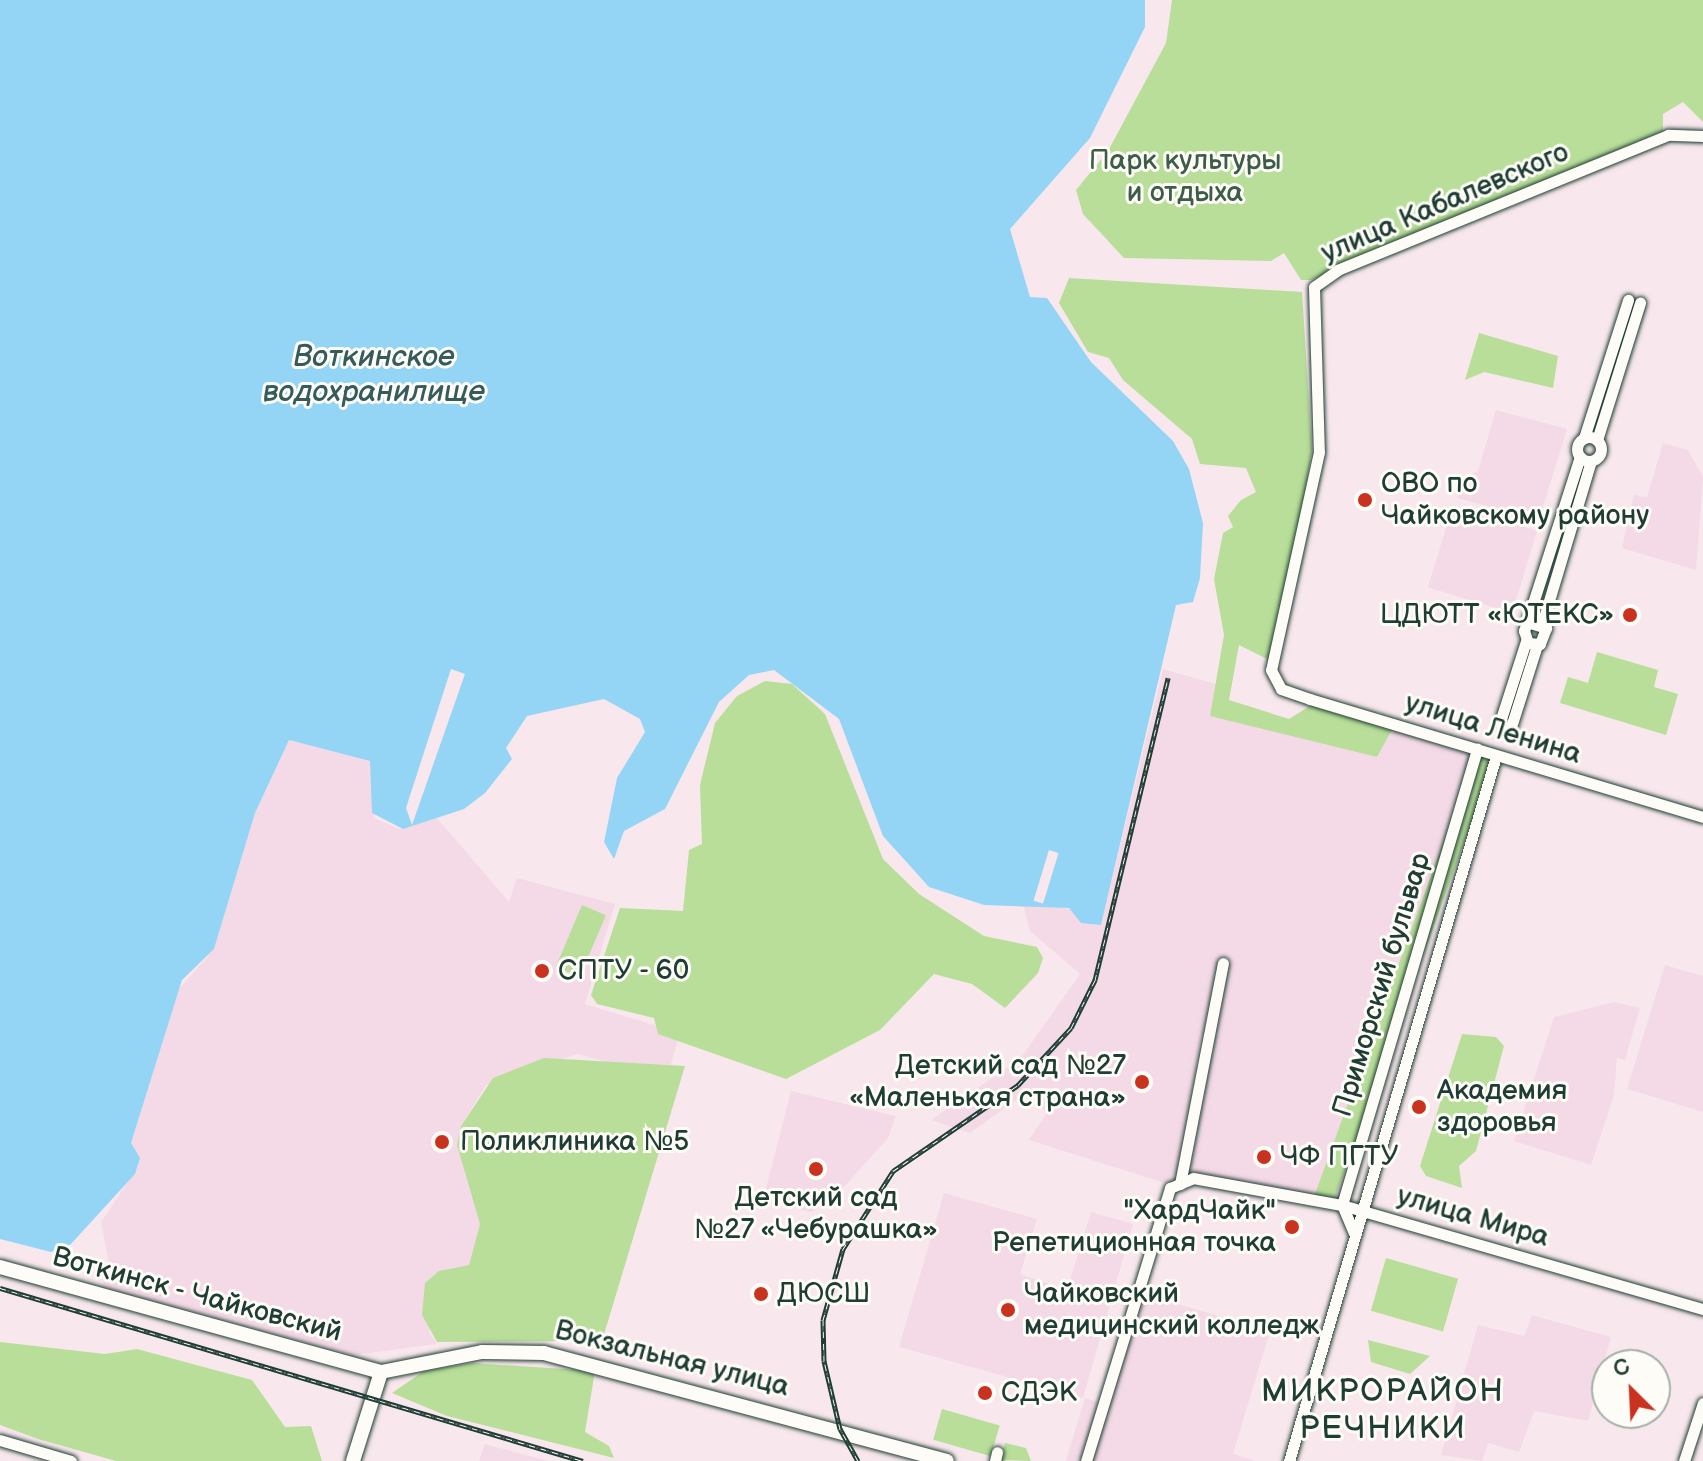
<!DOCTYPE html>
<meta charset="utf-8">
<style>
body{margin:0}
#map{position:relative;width:1703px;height:1461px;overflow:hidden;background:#f8e8ed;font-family:"Balsamiq Sans",sans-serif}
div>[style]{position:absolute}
.built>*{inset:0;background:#f4dae6;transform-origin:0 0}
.green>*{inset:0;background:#b8de99;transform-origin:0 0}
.water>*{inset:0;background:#94d5f6}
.pier>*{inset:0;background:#f8e8ed;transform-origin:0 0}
.roads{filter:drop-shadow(0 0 2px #1f3d34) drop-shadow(0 0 2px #1f3d34)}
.minor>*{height:11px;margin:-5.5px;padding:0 5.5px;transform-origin:5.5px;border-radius:5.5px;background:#fdfcf7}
.minor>.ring{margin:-5.5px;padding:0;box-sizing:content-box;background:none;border:11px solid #fdfcf7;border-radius:50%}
.major>*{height:14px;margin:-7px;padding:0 7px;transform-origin:7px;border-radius:7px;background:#fdfcf7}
.rail>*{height:5px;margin-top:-2.5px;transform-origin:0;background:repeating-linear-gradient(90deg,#fdfcf7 0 6px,#1f3d34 0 12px);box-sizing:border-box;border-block:2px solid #1f3d34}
.dots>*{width:22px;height:22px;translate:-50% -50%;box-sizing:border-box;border:4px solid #fdfcf7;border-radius:50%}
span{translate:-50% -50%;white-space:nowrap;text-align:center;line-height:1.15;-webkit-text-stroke:6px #fdfcf7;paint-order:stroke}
.park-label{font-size:28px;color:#3e5d48}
.street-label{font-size:28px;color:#1f3d34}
.poi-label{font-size:28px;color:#1f3d34}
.left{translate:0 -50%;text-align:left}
.right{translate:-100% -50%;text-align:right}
.water-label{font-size:30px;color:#365b5b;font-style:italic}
.quarter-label{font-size:32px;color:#1f3d34;letter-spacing:2px}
.north{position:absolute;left:1591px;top:1349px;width:80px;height:80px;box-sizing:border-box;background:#fdfcf7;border:2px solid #a4b0a9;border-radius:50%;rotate:336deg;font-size:22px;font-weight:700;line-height:32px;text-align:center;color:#1f3d34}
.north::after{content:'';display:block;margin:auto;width:28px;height:36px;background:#c8321e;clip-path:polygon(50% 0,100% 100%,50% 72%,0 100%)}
</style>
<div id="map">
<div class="built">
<div style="clip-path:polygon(1496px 410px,1567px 429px,1539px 520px,1457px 498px,1464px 478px,1478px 471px)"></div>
<div style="clip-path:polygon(1663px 443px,1688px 450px,1703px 477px,1696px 570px,1622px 548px,1634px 495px,1647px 497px)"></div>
<div style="left:1453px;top:505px;width:88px;height:86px;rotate:17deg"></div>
<div style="clip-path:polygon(1163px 669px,1219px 685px,1210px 715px,1377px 757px,1393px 728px,1472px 752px,1339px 1202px,1195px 1172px,1183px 1178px,1209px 1037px,1201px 1034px,1177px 1182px,1171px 1185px,1029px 1140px,1046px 1114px,1031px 1089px,970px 1133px,931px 1120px,1020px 1059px,1080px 974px,1030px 931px,1023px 904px,1073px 909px,1101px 925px)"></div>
<div style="clip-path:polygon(289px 740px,370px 761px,374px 818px,400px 829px,437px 818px,509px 902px,517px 878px,615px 904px,585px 1004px,680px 1033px,667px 1078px,577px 1054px,486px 1085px,461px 1126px,480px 1224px,469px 1265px,451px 1268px,429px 1332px,437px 1344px,353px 1355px,102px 1287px,109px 1263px,101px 1222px,138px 1167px,131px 1143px,179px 989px,214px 949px,255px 813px)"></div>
<div style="clip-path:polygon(1665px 965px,1703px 976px,1703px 1112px,1627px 1089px)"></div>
<div style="clip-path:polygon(1614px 1002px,1640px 1008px,1625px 1060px,1617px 1058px,1614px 1095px,1591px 1165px,1514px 1141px,1554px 1017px)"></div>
<div style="clip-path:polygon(791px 1091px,896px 1116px,888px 1138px,832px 1200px,811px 1212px,763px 1200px)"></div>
<div style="clip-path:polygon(944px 1193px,1037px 1219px,1020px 1274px,1067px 1290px,1091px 1212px,1133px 1224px,1083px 1398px,899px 1347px)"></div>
<div style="clip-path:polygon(1144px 1294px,1270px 1331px,1233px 1454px,1255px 1461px,1091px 1461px)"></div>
<div style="clip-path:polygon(1532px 1315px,1611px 1337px,1588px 1421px,1534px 1411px,1519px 1452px,1488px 1443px,1482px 1461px,1441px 1455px,1478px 1325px,1524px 1336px)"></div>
<div style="left:1085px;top:1398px;width:14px;height:66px;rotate:17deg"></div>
<div style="clip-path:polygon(485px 1444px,548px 1461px,479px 1461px)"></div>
</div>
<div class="green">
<div style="clip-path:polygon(1172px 0,1703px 0,1703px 122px,1683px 102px,1663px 114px,1663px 131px,1311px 280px,1301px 280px,1284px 253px,1271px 261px,1124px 258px,1083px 214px,1076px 190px,1108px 151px,1166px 43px)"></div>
<div style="clip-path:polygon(1069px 278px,1302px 292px,1312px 450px,1295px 550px,1271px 661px,1239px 645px,1229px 700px,1289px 719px,1313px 704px,1393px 728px,1377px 757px,1210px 716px,1224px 635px,1214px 579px,1223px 533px,1233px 527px,1228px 516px,1241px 500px,1256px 492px,1246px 468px,1200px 464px,1192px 439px,1123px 380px,1109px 358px,1088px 352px,1059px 303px)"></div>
<div style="clip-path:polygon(1479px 333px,1558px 356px,1553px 388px,1484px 372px,1465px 380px)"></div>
<div style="clip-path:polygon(1597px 652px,1658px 670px,1654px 687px,1678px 694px,1666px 735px,1560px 703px,1568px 677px,1588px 683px)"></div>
<div style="clip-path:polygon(765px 681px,792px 684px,825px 714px,883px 859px,919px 894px,984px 936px,1037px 947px,1043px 958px,1038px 973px,1005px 1008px,972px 984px,934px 974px,880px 1030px,786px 1079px,658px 1034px,654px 1018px,597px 1004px,591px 995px,620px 908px,683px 911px,689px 850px,702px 844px,700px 785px,715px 723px,737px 696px)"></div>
<div style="left:1477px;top:749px;width:20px;height:476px;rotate:20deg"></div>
<div style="left:582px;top:905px;width:26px;height:67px;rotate:23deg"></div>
<div style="clip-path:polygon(1462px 1034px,1496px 1037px,1504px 1046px,1476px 1151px,1459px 1166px,1462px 1188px,1426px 1176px,1420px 1166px)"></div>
<div style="clip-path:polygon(544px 1058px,685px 1066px,602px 1341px,437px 1342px,422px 1315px,425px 1283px,439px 1271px,469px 1265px,480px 1224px,457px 1145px,461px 1126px,493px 1078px)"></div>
<div style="left:1386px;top:1258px;width:75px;height:55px;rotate:16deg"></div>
<div style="clip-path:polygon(1368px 1340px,1430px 1356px,1410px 1374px,1371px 1362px)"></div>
<div style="clip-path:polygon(0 1342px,105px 1354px,137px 1349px,252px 1380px,285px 1427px,311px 1426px,322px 1461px,116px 1461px,38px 1439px,0 1425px)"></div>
<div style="clip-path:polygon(472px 1363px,595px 1371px,585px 1432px,609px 1446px,614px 1458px,447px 1416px,392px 1393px,424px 1371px)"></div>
<div style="left:942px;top:1409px;width:60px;height:32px;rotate:16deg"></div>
<div style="clip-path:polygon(1005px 1443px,1026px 1448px,1031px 1461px,1000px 1460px)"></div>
</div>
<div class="water">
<div style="clip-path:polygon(0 0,1145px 0,1145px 27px,1090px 138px,1010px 229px,1030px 297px,1047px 298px,1091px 362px,1173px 441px,1189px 469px,1203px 523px,1200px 578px,1193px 602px,1176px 605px,1101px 925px,1081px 923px,1069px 908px,984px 905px,929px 887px,883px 836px,839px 719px,774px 670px,749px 675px,719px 702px,665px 809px,624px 831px,614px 859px,604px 842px,617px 778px,645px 732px,640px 719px,604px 699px,527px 716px,506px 748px,512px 759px,485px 793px,464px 809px,403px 829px,372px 813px,370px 761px,289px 740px,255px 813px,214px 949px,182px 980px,131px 1143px,140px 1158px,135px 1174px,70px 1245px,51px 1252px,0 1239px)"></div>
</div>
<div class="pier">
<div style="clip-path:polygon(451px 669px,465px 674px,412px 825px,406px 808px)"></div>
<div style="left:1049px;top:850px;width:10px;height:53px;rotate:17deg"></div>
</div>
<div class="roads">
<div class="minor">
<div style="left:1703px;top:136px;width:35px;rotate:-178deg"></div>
<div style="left:1668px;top:135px;width:357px;rotate:157.8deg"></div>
<div style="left:1338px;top:270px;width:29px;rotate:145deg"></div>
<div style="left:1314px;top:287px;width:165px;rotate:88.3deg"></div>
<div style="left:1319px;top:452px;width:223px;rotate:102.4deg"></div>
<div style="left:1271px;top:670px;width:21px;rotate:62deg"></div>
<div style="left:1281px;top:689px;width:31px;rotate:19deg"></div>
<div style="left:1310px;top:699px;width:410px;rotate:16.7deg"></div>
<div class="ring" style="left:1577px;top:437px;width:13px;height:13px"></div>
<div style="left:1584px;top:438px;width:145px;rotate:-72.3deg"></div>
<div style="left:1597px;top:440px;width:144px;rotate:-72.6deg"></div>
<div style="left:1530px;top:623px;width:17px;rotate:17deg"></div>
<div style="left:1546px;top:628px;width:17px;rotate:111deg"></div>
<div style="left:1540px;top:644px;width:12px;rotate:-175deg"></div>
<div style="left:1528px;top:643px;width:13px;rotate:-108deg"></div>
<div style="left:1524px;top:631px;width:183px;rotate:-72.2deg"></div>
<div style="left:1542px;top:624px;width:170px;rotate:-73.3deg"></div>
<div style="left:1500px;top:722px;width:85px;rotate:-72.2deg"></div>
<div style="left:1511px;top:727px;width:86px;rotate:-72.4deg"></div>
<div style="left:1180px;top:1184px;width:225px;rotate:-79deg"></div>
<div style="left:1354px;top:1233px;width:30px;rotate:-113deg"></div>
<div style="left:1342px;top:1205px;width:476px;rotate:-73.5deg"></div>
<div style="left:0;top:1440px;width:74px;rotate:16.5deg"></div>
<div style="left:995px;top:1461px;width:9px;rotate:-77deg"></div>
<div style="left:1086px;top:1461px;width:286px;rotate:-72.9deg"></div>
<div style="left:1170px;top:1188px;width:25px;rotate:-23deg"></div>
<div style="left:1193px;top:1178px;width:151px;rotate:10.3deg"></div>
<div style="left:1342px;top:1205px;width:376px;rotate:16.1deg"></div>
<div style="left:1289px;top:1461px;width:735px;rotate:-73.64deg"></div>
<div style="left:1684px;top:1461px;width:61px;rotate:-71.9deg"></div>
</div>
<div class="major">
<div style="left:0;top:1267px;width:395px;rotate:15.4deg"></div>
<div style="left:381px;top:1372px;width:103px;rotate:-11.2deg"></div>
<div style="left:482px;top:1352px;width:62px;rotate:0.9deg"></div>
<div style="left:544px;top:1353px;width:417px;rotate:15deg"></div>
<div style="left:353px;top:1461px;width:93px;rotate:-72.5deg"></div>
</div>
</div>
<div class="rail">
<div style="left:0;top:1288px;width:608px;rotate:16.53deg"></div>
<div style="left:858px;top:1461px;width:37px;rotate:-119deg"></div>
<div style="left:840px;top:1429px;width:70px;rotate:-103.2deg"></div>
<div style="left:824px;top:1361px;width:41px;rotate:-91.4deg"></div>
<div style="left:823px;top:1320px;width:74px;rotate:-74.3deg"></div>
<div style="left:843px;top:1249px;width:93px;rotate:-57.3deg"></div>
<div style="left:893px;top:1171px;width:152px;rotate:-34.5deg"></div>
<div style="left:1018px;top:1085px;width:78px;rotate:-47.1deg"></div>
<div style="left:1071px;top:1028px;width:54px;rotate:-63.4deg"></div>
<div style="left:1095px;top:980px;width:311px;rotate:-76.4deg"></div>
</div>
<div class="dots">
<div style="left:1365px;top:500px;background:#c8321e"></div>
<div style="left:1630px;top:615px;background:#c8321e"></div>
<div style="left:542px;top:971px;background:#c8321e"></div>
<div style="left:1142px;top:1082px;background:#c8321e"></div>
<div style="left:1419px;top:1107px;background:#c8321e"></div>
<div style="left:442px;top:1142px;background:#c8321e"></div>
<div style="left:1264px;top:1157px;background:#c8321e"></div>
<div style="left:816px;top:1169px;background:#c8321e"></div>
<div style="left:1292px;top:1227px;background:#c8321e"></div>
<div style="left:761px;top:1294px;background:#c8321e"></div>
<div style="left:1008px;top:1310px;background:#c8321e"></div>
<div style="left:985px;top:1393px;background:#c8321e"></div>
</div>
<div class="park-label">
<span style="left:1185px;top:177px">Парк культуры<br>и отдыха</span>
</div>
<div class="street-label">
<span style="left:1445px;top:203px;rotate:-23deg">улица Кабалевского</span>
<span style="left:1493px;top:729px;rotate:17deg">улица Ленина</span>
<span style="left:1382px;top:985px;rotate:-73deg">Приморский бульвар</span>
<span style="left:1473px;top:1217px;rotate:16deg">улица Мира</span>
<span style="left:197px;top:1295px;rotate:15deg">Воткинск - Чайковский</span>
<span style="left:672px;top:1359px;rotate:14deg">Вокзальная улица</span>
</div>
<div class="poi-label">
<span class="left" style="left:1381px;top:500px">ОВО по<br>Чайковскому району</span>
<span class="right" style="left:1614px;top:615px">ЦДЮТТ «ЮТЕКС»</span>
<span class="left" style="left:558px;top:971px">СПТУ - 60</span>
<span class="right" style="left:1126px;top:1082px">Детский сад №27<br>«Маленькая страна»</span>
<span class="left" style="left:1437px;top:1107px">Академия<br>здоровья</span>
<span class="left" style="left:460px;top:1142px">Поликлиника №5</span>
<span class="left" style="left:1280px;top:1157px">ЧФ ПГТУ</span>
<span style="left:816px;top:1214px">Детский сад<br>№27 «Чебурашка»</span>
<span class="right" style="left:1276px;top:1227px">"ХардЧайк"<br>Репетиционная точка</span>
<span class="left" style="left:777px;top:1294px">ДЮСШ</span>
<span class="left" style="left:1024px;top:1310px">Чайковский<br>медицинский колледж</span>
<span class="left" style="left:1001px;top:1393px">СДЭК</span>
</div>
<div class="water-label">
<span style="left:374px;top:374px">Воткинское<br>водохранилище</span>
</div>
<div class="quarter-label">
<span style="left:1383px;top:1411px">МИКРОРАЙОН<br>РЕЧНИКИ</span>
</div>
<div class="north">С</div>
</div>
